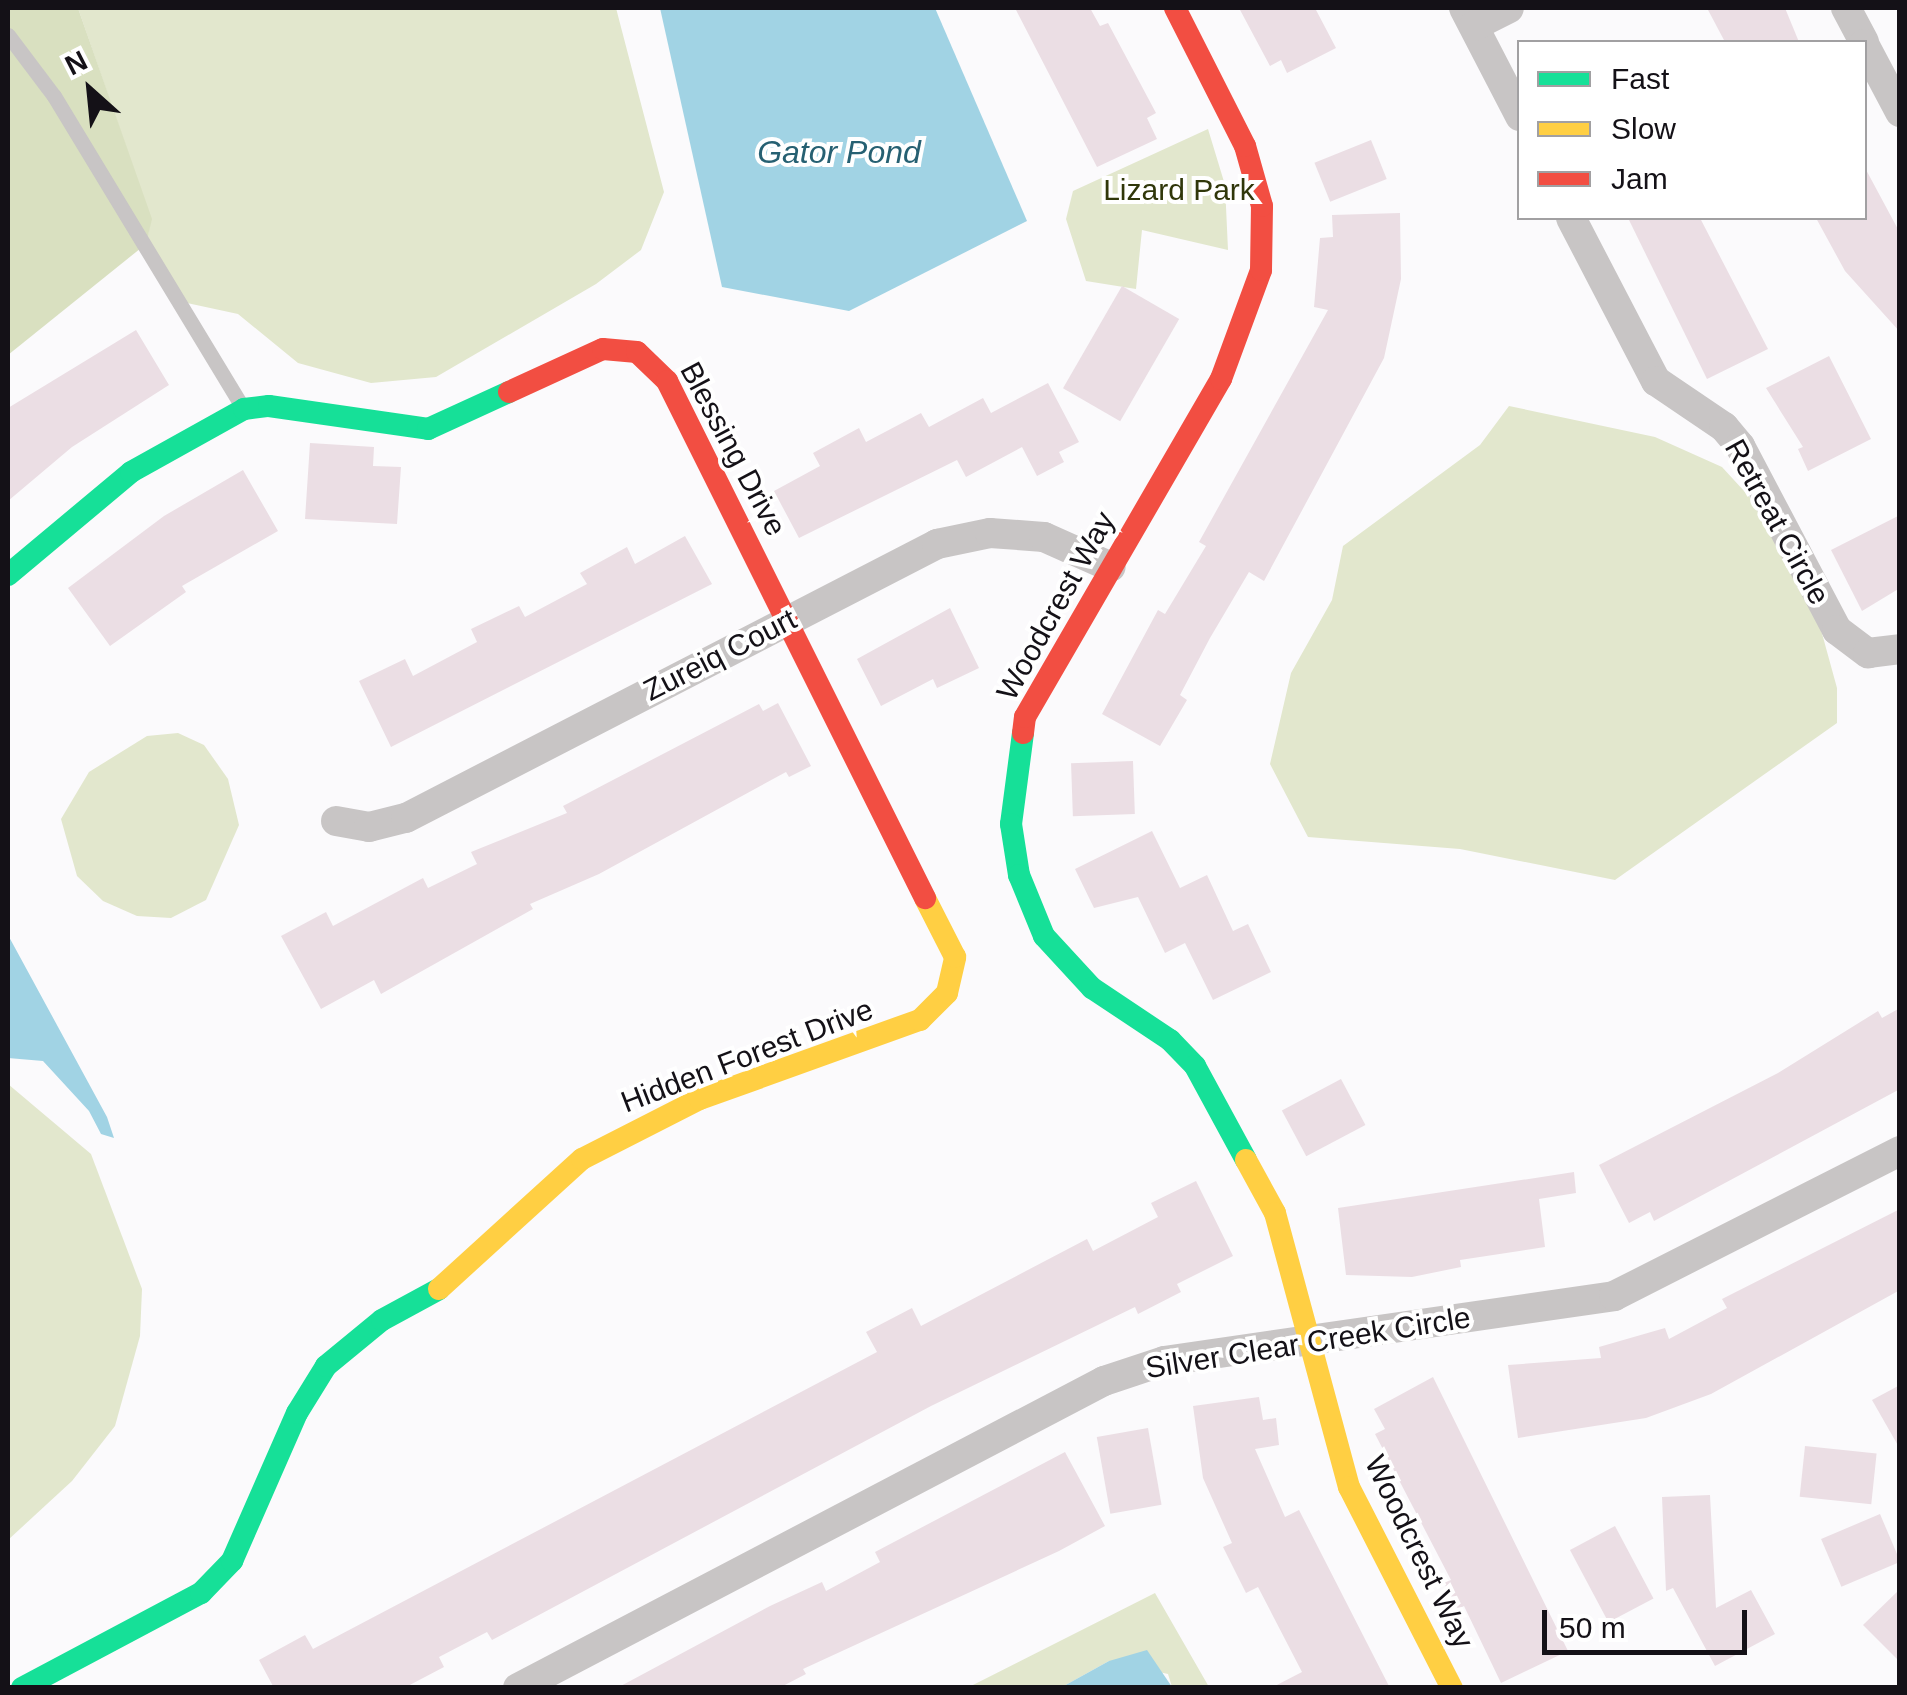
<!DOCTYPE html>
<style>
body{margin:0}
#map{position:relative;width:1907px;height:1695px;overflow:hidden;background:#fbfafc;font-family:Helvetica,sans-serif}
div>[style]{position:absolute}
.green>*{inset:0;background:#e2e7cd}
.forest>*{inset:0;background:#d9e0c0}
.water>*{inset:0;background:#a1d3e4}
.building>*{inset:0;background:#ebdee4;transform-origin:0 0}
.lane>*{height:15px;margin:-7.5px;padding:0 7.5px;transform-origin:7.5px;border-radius:7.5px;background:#c8c5c5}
.street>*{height:30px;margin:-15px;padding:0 15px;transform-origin:15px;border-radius:15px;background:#c8c5c5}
.fast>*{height:22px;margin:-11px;padding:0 11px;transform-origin:11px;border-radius:11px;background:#16e098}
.slow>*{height:22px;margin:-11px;padding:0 11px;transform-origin:11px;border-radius:11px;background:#ffcf43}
.jam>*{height:22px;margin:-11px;padding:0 11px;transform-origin:11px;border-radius:11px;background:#f24e42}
span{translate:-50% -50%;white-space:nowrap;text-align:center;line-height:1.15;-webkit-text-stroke:8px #fff;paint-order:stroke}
.park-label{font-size:30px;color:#30370a}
.street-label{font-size:30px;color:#141117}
.water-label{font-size:32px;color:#266072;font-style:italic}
.frame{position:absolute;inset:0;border:10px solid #141117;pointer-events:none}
.legend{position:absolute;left:1517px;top:40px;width:350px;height:180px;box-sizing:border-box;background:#fff;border:2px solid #a1a0a2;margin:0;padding:12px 18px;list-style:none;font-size:30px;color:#141117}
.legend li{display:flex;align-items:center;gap:20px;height:50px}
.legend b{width:50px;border:2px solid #a1a0a2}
.north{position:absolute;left:40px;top:40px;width:100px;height:100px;-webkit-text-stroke:8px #fff;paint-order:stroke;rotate:333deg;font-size:28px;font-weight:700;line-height:40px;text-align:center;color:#141117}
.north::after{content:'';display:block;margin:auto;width:35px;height:45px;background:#141117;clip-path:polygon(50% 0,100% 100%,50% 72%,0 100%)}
.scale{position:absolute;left:1542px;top:1610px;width:205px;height:45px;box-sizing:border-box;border:5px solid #141117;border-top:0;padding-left:12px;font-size:30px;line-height:35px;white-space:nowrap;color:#141117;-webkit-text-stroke:8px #fff;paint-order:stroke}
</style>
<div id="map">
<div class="green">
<div style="clip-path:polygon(78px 8px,616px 8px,664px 192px,641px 250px,596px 284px,436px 377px,371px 383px,298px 363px,238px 314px,187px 303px,146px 244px,151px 219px)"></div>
<div style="clip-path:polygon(1208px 129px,1225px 185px,1228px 250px,1142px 230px,1136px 289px,1086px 281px,1066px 219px,1073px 191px)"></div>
<div style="clip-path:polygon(1509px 406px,1655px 437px,1722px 467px,1767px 516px,1815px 608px,1837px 688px,1837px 723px,1615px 880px,1460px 849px,1308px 837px,1270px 764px,1291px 673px,1332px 600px,1343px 546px,1480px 445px)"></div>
<div style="clip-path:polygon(178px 733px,204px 745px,228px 779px,239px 825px,206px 900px,171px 918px,137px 916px,103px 901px,77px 876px,61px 819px,89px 772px,147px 736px)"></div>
<div style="clip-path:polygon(8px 1084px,91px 1154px,142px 1289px,140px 1336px,115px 1426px,72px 1481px,8px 1540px)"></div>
<div style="clip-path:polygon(1155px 1593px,1209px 1687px,1172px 1687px,1168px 1674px,1109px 1661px,1062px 1687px,967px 1688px)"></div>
</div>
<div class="forest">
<div style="clip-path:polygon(8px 8px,78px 8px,152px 219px,146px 244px,8px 355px)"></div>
</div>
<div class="water">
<div style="clip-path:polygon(660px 8px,935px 8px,1027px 221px,849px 311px,722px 287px)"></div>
<div style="clip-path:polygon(8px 935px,107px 1117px,114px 1138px,101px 1134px,89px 1111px,43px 1061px,8px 1058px)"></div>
<div style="clip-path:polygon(1147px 1650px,1172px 1687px,1062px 1687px,1109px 1661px)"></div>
</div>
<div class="building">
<div style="clip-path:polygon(1015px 8px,1090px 8px,1100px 26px,1108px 23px,1156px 113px,1147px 118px,1157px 139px,1097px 167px)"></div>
<div style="clip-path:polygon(1239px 8px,1315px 8px,1336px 48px,1287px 73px,1281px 60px,1270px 66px)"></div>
<div style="clip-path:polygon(1707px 8px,1785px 8px,1799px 42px,1725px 42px)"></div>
<div style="left:1371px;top:140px;width:42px;height:61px;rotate:68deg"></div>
<div style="clip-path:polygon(1864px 166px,1900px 233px,1900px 332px,1845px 271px,1816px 218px,1864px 218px)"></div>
<div style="clip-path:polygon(1400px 213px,1401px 279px,1384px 358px,1264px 581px,1249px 572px,1210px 638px,1180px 695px,1187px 700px,1160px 746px,1102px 714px,1158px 610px,1165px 614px,1206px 546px,1199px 542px,1328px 310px,1314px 307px,1320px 238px,1333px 237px,1332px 215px)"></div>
<div style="clip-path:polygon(1628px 218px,1700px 218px,1768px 349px,1707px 379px)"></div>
<div style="left:1122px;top:286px;width:66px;height:118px;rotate:30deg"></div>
<div style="clip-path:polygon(136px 330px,169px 385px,72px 447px,8px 501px,8px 408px)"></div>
<div style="clip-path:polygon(1829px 356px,1871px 439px,1808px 471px,1798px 449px,1803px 447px,1766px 388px)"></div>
<div style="clip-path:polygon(1048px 383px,1079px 442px,1059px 452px,1064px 462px,1037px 476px,1022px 447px,966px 477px,957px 460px,799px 538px,774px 491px,820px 466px,813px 453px,859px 428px,866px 442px,921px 413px,929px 427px,983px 398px,991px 413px)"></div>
<div style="clip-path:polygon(310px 443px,374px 447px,373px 466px,401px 467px,397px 524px,305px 519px)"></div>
<div style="clip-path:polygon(243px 470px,278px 531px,182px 586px,186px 592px,110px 646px,68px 588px,164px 516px)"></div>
<div style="clip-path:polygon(1900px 515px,1900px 588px,1862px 611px,1831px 550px)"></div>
<div style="clip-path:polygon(685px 536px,712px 584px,391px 747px,359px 681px,405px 659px,413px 676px,477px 642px,471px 629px,519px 606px,525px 617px,587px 584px,580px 573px,627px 547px,635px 564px)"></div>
<div style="clip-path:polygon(950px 608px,979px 668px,937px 688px,933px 679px,881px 706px,857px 659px)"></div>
<div style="clip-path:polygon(778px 703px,811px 766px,789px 777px,786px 772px,599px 874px,530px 904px,533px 909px,381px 994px,374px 980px,321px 1009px,281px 936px,326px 912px,333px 926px,423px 878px,428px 888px,477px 864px,471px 852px,567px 813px,563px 806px,759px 704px,763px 711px)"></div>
<div style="left:1133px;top:761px;width:53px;height:62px;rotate:88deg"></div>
<div style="clip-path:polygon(1152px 831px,1180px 888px,1207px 875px,1233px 931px,1248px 924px,1271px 972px,1213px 1000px,1185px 943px,1165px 953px,1138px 897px,1094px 908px,1075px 869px)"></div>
<div style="clip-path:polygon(1900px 1008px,1900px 1089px,1654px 1221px,1650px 1212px,1629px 1223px,1599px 1165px,1778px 1073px,1878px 1011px,1882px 1018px)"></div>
<div style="left:1341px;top:1079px;width:52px;height:67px;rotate:62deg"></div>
<div style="clip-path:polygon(1574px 1172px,1576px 1193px,1539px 1199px,1545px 1247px,1460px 1260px,1461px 1267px,1412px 1277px,1346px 1275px,1338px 1208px)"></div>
<div style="clip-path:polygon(1196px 1181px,1233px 1256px,1177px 1284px,1181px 1292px,1138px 1314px,1135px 1307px,931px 1406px,492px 1640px,487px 1632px,439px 1657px,444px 1667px,404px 1688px,274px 1688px,259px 1660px,305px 1635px,313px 1649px,877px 1352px,866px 1332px,912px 1308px,921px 1326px,1087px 1239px,1093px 1251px,1158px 1217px,1151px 1203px)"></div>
<div style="clip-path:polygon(1900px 1209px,1900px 1290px,1711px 1394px,1646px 1418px,1518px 1438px,1508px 1365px,1601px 1358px,1599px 1347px,1665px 1328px,1669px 1339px,1727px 1308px,1722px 1299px)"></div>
<div style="clip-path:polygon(1433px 1377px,1568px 1651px,1501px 1683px,1464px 1606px,1458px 1609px,1444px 1583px,1451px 1580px,1375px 1434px,1385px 1429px,1374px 1409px)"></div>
<div style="clip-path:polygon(1900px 1385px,1900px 1449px,1872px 1400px)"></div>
<div style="clip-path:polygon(1259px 1397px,1263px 1420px,1276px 1418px,1279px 1445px,1255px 1449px,1285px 1517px,1299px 1510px,1390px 1688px,1271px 1688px,1302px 1672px,1258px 1587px,1246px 1593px,1223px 1547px,1232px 1543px,1203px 1478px,1193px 1406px)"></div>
<div style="left:1148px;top:1428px;width:78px;height:52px;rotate:80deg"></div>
<div style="left:1805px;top:1446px;width:72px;height:51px;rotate:6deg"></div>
<div style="clip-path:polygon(1065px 1452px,1105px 1526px,1059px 1551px,803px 1669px,806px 1674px,779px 1688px,617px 1688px,770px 1606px,822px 1582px,826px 1591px,880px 1562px,875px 1552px)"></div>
<div style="clip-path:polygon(1710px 1495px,1716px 1608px,1751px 1590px,1775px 1634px,1715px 1666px,1673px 1588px,1666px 1591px,1662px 1497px)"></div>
<div style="left:1880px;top:1514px;width:52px;height:64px;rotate:67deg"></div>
<div style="left:1615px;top:1526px;width:82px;height:51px;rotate:62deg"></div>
<div style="clip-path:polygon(1900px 1589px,1900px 1662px,1863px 1625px)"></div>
</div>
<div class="lane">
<div style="left:8px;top:35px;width:76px;rotate:53deg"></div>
<div style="left:54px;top:96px;width:365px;rotate:58.8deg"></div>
</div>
<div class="street">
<div style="left:1464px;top:8px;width:122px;rotate:62.6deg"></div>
<div style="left:1846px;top:8px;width:38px;rotate:62deg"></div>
<div style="left:1474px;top:26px;width:39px;rotate:-27deg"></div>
<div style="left:1864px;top:44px;width:77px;rotate:62.1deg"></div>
<div style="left:1571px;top:218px;width:184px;rotate:62.5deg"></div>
<div style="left:1656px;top:381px;width:82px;rotate:34.1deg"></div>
<div style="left:1724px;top:427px;width:25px;rotate:50deg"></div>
<div style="left:1740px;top:446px;width:208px;rotate:62.2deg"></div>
<div style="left:1837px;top:630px;width:39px;rotate:37deg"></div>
<div style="left:1868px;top:653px;width:32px;rotate:-7deg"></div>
<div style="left:336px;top:821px;width:34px;rotate:10deg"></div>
<div style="left:369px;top:827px;width:38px;rotate:-14deg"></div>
<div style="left:406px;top:818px;width:598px;rotate:-27.29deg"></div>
<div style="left:937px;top:544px;width:54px;rotate:-11.7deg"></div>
<div style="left:990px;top:533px;width:54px;rotate:4.2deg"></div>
<div style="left:1044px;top:537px;width:73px;rotate:24.1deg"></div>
<div style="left:518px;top:1688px;width:662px;rotate:-27.65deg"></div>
<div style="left:1104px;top:1381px;width:63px;rotate:-18.4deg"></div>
<div style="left:1164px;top:1361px;width:455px;rotate:-8.2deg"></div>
<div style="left:1614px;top:1296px;width:321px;rotate:-26.9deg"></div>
</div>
<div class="fast">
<div style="left:8px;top:575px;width:160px;rotate:-39.9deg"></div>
<div style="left:131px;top:472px;width:129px;rotate:-29.1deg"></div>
<div style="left:244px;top:409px;width:25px;rotate:-7deg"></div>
<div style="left:269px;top:406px;width:161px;rotate:8.2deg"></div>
<div style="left:428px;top:429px;width:89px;rotate:-24.6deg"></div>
<div style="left:1023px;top:733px;width:92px;rotate:97.5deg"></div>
<div style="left:1011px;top:824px;width:52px;rotate:81.1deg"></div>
<div style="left:1019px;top:875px;width:66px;rotate:67.7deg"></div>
<div style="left:1044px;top:936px;width:71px;rotate:47.3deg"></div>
<div style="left:1092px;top:988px;width:94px;rotate:33.7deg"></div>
<div style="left:1170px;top:1040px;width:36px;rotate:46deg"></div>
<div style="left:1195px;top:1066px;width:107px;rotate:61.5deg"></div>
<div style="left:22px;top:1688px;width:203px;rotate:-28deg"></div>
<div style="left:201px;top:1593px;width:45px;rotate:-45.9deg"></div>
<div style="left:232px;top:1561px;width:162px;rotate:-66.3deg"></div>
<div style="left:297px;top:1413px;width:55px;rotate:-58.3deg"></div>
<div style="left:326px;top:1366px;width:72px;rotate:-39.4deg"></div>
<div style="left:382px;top:1320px;width:65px;rotate:-28.5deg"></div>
</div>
<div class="slow">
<div style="left:1246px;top:1160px;width:60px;rotate:61.3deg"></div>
<div style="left:1275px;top:1213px;width:284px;rotate:74.9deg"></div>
<div style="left:1349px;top:1487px;width:226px;rotate:62.9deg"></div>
<div style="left:439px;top:1289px;width:193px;rotate:-42.3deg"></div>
<div style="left:582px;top:1159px;width:132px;rotate:-27deg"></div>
<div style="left:700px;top:1099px;width:234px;rotate:-19.8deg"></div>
<div style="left:920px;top:1020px;width:38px;rotate:-45deg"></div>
<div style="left:947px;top:993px;width:37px;rotate:-77deg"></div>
<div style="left:955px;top:957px;width:66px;rotate:-117deg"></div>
</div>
<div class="jam">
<div style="left:509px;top:392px;width:103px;rotate:-24.6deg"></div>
<div style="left:603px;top:349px;width:34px;rotate:5deg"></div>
<div style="left:637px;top:352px;width:42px;rotate:44deg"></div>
<div style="left:667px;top:381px;width:578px;rotate:63.48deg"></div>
<div style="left:1023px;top:733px;width:16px;rotate:-83deg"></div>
<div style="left:1025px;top:717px;width:391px;rotate:-59.9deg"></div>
<div style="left:1221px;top:379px;width:116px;rotate:-69.8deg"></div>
<div style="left:1261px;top:270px;width:64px;rotate:-89.1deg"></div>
<div style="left:1262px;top:206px;width:62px;rotate:-105.8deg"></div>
<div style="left:1245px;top:146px;width:155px;rotate:-116.9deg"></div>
</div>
<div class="park-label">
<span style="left:1179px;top:190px">Lizard Park</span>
</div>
<div class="street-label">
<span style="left:733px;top:449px;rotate:62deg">Blessing Drive</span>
<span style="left:1777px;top:522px;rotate:61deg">Retreat Circle</span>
<span style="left:1056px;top:606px;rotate:-61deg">Woodcrest Way</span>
<span style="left:720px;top:655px;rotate:-27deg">Zureiq Court</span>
<span style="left:747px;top:1056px;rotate:-21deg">Hidden Forest Drive</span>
<span style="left:1308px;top:1343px;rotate:-9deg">Silver Clear Creek Circle</span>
<span style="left:1419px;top:1552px;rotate:64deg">Woodcrest Way</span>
</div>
<div class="water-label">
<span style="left:839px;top:152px">Gator Pond</span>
</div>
<div class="frame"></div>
<ul class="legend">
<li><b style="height:12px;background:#16e098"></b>Fast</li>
<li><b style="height:12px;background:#ffcf43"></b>Slow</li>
<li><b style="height:12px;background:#f24e42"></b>Jam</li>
</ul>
<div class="north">N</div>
<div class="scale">50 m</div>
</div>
